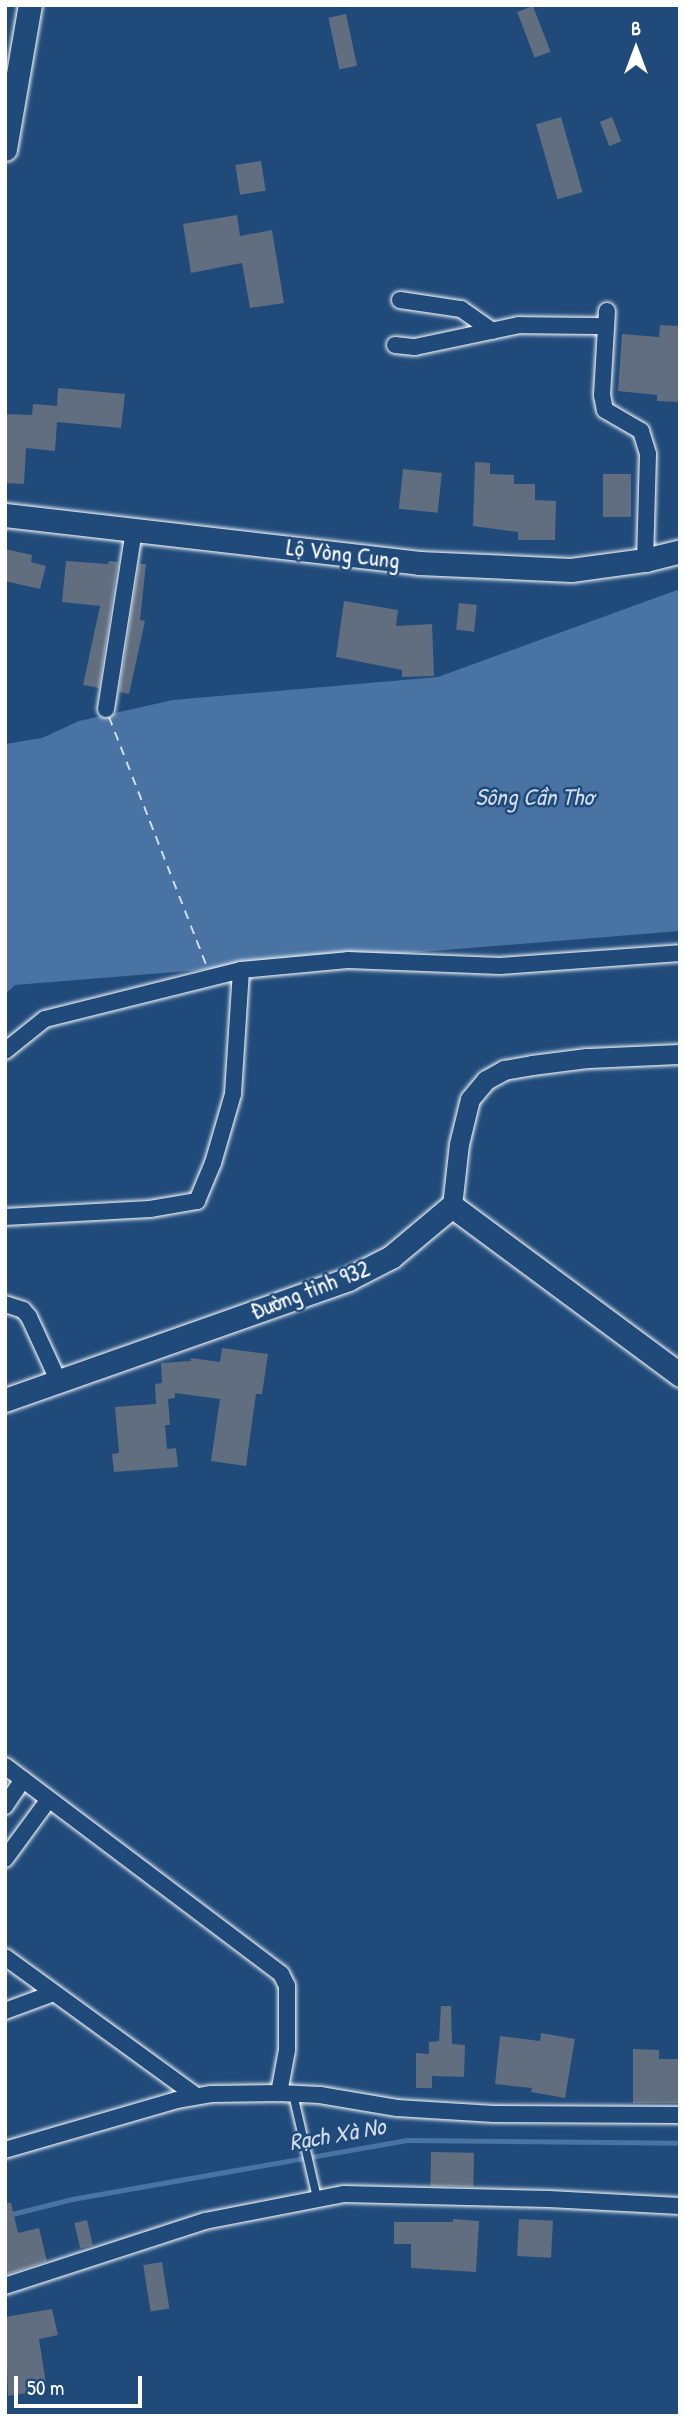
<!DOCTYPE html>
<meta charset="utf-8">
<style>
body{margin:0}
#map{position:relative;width:685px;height:2421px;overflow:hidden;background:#1f4a7a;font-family:"Patrick Hand",sans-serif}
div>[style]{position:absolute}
.water>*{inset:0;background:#4873a2}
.stream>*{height:5px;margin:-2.5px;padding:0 2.5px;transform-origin:2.5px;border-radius:2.5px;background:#4873a2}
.ferry>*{height:2px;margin-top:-1px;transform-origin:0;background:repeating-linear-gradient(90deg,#d1dce8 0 9px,transparent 0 16px)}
.building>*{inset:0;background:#606e80;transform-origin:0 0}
.roads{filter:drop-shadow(0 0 2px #fff) drop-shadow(0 0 2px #fff)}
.service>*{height:8px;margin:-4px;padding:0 4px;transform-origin:4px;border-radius:4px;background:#1f4a7a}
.minor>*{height:16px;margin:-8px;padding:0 8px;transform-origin:8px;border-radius:8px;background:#1f4a7a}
.tertiary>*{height:19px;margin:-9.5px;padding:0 9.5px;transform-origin:9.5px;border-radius:9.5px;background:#1f4a7a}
.secondary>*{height:23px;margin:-11.5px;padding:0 11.5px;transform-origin:11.5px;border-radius:11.5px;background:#1f4a7a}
span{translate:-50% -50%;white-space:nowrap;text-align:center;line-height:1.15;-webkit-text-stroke:5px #1f4a7a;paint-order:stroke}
.street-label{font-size:23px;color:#fff}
.water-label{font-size:24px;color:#d1dce8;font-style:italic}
.frame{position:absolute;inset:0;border:7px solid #fff;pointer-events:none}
.north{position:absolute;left:601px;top:14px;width:70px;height:70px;-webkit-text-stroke:5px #1f4a7a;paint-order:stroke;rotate:0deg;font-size:19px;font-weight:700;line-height:28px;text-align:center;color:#fff}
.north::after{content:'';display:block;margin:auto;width:24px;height:32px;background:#fff;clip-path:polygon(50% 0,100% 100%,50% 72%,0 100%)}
.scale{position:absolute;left:14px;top:2376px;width:128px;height:32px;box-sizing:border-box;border:4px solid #fff;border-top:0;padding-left:9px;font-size:21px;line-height:24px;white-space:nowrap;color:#fff;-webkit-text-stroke:5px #1f4a7a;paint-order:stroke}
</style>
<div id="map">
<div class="water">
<div style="clip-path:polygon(680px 589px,680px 931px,15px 985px,5px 994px,5px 744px,42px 738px,79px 721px,173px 700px,438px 677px)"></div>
</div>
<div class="stream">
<div style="left:8px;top:2215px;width:66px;rotate:-14deg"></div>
<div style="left:72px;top:2199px;width:340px;rotate:-10deg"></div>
<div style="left:407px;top:2140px;width:273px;rotate:0.6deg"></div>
</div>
<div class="ferry">
<div style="left:109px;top:717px;width:272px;rotate:68.6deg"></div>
</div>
<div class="building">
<div style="left:533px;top:6px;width:49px;height:17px;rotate:69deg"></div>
<div style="left:346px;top:14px;width:53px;height:18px;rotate:78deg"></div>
<div style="left:561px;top:117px;width:78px;height:26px;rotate:74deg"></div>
<div style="left:612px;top:117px;width:26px;height:13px;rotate:69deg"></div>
<div style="left:261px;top:161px;width:30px;height:26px;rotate:81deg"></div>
<div style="clip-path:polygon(237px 215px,240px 236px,272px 230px,284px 303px,250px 308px,242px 263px,191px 273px,183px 224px)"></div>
<div style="clip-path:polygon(660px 325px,680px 326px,680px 402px,657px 401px,657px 395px,618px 391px,622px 334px,659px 337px)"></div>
<div style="clip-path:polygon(58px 388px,125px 394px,121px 428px,57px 422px,55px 451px,26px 448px,24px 484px,5px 483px,5px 414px,32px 415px,33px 404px,57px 406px)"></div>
<div style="clip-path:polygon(475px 462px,490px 463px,490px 474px,514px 475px,514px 484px,535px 484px,535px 500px,556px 501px,555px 540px,518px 540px,518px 532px,473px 526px)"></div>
<div style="left:403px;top:469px;width:39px;height:40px;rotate:6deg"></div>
<div style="left:603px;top:474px;width:28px;height:43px"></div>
<div style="clip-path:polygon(5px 549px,32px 555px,31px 562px,46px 566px,40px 589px,5px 581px)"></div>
<div style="clip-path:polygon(66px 561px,108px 564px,109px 561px,118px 562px,99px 688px,83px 685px,100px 606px,62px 602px)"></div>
<div style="clip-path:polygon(139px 564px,146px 564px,140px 620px,145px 621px,129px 694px,119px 692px)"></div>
<div style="clip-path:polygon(344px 601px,398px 610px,396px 626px,432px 624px,434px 676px,402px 677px,402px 670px,336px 657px)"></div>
<div style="left:459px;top:603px;width:18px;height:27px;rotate:6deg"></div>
<div style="clip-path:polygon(222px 1348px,268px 1354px,262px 1394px,256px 1394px,246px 1466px,211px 1461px,220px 1399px,175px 1393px,175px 1398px,168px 1399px,170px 1425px,165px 1425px,167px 1449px,176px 1448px,178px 1467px,114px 1472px,112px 1454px,119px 1453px,115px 1407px,156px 1404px,155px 1384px,162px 1383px,161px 1363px,191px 1361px,191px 1358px,220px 1362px)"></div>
<div style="clip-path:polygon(441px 2006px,451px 2006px,452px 2044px,465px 2045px,464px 2077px,432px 2076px,432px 2088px,416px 2088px,416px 2053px,429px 2054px,429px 2042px,439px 2041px)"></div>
<div style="clip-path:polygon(541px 2033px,575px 2039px,565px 2098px,531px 2092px,532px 2088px,495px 2084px,500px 2036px,540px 2041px)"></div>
<div style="clip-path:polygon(633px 2049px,659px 2050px,659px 2059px,680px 2059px,680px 2103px,633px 2103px)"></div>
<div style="left:431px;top:2152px;width:43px;height:34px;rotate:1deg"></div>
<div style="clip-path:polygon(5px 2203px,11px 2203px,18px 2233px,39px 2228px,47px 2261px,5px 2275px)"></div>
<div style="clip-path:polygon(453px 2219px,479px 2221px,476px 2272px,411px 2268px,411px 2244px,394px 2244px,394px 2222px,453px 2222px)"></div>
<div style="left:519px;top:2219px;width:34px;height:37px;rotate:3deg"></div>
<div style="left:87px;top:2220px;width:26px;height:13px;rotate:77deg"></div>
<div style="left:162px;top:2262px;width:47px;height:19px;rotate:81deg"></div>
<div style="clip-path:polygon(52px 2309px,58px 2335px,39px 2339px,47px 2390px,8px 2396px,5px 2317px)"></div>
</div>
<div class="roads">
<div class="service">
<div style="left:293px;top:2094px;width:107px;rotate:77deg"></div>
</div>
<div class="minor">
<div style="left:400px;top:300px;width:62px;rotate:8.4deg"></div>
<div style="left:461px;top:309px;width:38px;rotate:35deg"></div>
<div style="left:607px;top:311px;width:84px;rotate:93.4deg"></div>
<div style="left:602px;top:395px;width:15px;rotate:79deg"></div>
<div style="left:605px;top:410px;width:42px;rotate:30.3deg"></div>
<div style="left:641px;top:431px;width:24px;rotate:73deg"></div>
<div style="left:648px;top:454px;width:106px;rotate:91.6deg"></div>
<div style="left:395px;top:345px;width:20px;rotate:6deg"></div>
<div style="left:415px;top:347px;width:106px;rotate:-11.9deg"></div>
<div style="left:519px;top:325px;width:87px;rotate:0.7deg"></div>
<div style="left:106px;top:709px;width:181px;rotate:-81.1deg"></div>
<div style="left:5px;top:1051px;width:51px;rotate:-38.7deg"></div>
<div style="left:45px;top:1019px;width:202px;rotate:-14deg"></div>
<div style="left:241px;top:970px;width:107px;rotate:-5.3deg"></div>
<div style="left:348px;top:960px;width:152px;rotate:2.3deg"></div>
<div style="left:500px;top:966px;width:180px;rotate:-4.1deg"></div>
<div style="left:5px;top:1217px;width:145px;rotate:-3.2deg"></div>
<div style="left:150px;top:1209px;width:48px;rotate:-9.7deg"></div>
<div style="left:197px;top:1201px;width:41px;rotate:-67.2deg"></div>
<div style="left:213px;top:1163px;width:72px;rotate:-73.8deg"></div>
<div style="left:233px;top:1094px;width:124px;rotate:-86.3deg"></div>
<div style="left:5px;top:1304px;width:19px;rotate:18deg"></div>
<div style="left:23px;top:1310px;width:9px;rotate:49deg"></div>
<div style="left:29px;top:1317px;width:69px;rotate:65.3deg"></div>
<div style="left:5px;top:1766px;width:346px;rotate:37deg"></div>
<div style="left:281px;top:1974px;width:13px;rotate:63deg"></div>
<div style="left:287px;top:1986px;width:64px;rotate:90deg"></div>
<div style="left:287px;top:2050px;width:44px;rotate:100.5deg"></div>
<div style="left:279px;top:2093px;width:68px;rotate:179.2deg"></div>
<div style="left:211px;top:2094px;width:35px;rotate:170deg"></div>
<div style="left:177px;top:2100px;width:179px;rotate:163.8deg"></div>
<div style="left:5px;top:1806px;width:32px;rotate:-56deg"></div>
<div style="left:5px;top:1859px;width:74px;rotate:-53.7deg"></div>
<div style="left:5px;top:1957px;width:236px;rotate:36deg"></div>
<div style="left:5px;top:2011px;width:52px;rotate:-20.2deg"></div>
<div style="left:279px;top:2093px;width:41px;rotate:2.8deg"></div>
<div style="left:320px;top:2095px;width:78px;rotate:9.6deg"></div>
<div style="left:397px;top:2108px;width:97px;rotate:3.5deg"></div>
<div style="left:494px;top:2114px;width:186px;rotate:0.3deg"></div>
<div style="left:5px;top:2286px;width:210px;rotate:-18deg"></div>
<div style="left:205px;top:2221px;width:142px;rotate:-11deg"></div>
<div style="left:344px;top:2194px;width:205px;rotate:1.4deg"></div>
<div style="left:549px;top:2199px;width:131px;rotate:3.1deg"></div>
</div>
<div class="tertiary">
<div style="left:452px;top:1206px;width:62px;rotate:-83.6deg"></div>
<div style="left:459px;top:1144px;width:46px;rotate:-76.3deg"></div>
<div style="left:470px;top:1099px;width:25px;rotate:-50deg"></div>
<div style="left:486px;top:1080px;width:21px;rotate:-29deg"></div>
<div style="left:504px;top:1070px;width:28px;rotate:-10deg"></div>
<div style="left:532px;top:1065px;width:55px;rotate:-7.3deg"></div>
<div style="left:587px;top:1058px;width:93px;rotate:-2.5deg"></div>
</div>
<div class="secondary">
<div style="left:5px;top:149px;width:146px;rotate:-80.2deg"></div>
<div style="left:5px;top:515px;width:417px;rotate:6.6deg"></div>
<div style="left:419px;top:563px;width:152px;rotate:2.6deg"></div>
<div style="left:571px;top:570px;width:75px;rotate:-7.7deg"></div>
<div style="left:645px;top:560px;width:36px;rotate:-14deg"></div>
<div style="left:5px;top:1400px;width:364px;rotate:-19.4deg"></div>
<div style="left:348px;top:1279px;width:48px;rotate:-27.1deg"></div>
<div style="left:391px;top:1257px;width:80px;rotate:-39.9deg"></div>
<div style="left:452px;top:1206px;width:284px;rotate:36.5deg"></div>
</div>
</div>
<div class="street-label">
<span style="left:343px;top:554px;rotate:7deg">Lộ Vòng Cung</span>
<span style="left:310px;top:1290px;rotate:-21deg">Đường tỉnh 932</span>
</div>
<div class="water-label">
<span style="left:534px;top:797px">Sông Cần Thơ</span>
<span style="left:337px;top:2134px;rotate:-10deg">Rạch Xà No</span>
</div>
<div class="frame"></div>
<div class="north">B</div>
<div class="scale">50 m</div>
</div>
